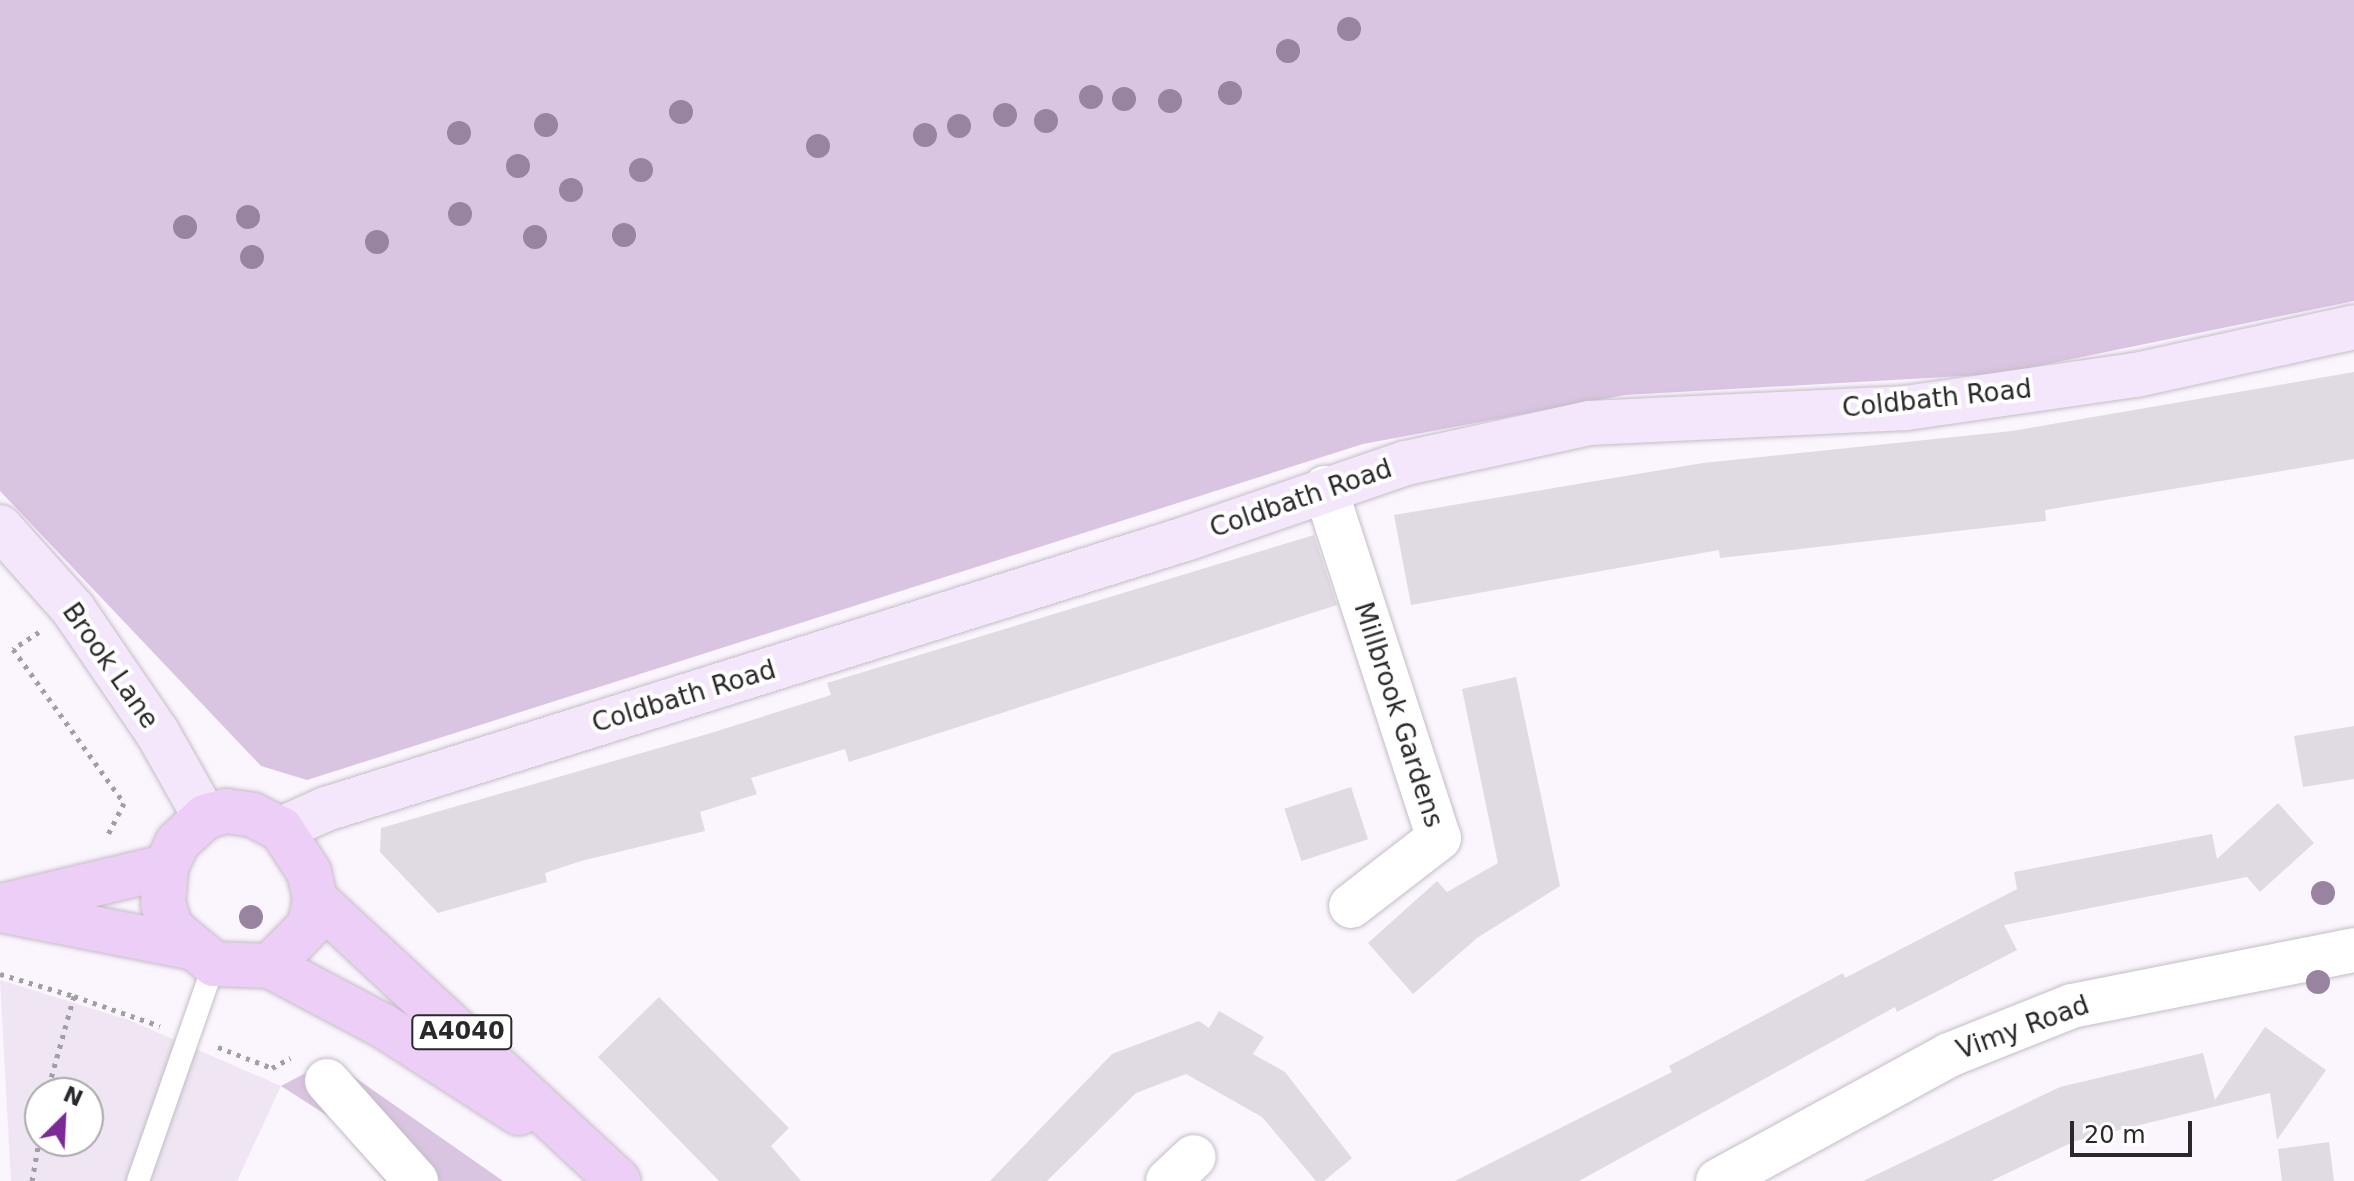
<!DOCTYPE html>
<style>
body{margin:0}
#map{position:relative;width:2354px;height:1181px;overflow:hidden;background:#fbf5fe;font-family:"DejaVu Sans",sans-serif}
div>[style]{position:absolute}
.built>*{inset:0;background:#efe5f3}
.green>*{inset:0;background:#d9c4e1}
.building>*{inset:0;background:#e0dae2;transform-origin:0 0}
.path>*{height:5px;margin-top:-2.5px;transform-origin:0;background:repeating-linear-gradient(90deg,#a29ea4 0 4px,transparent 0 10px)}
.roads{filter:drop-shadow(0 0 2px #c3bdc5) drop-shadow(0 0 2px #c3bdc5)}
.service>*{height:22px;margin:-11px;padding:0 11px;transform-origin:11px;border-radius:11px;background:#fff}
.minor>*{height:44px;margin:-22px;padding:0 22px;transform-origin:22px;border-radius:22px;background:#fff}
.secondary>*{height:44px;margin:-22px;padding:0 22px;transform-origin:22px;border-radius:22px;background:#f5e7fb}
.primary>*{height:44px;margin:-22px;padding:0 22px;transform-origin:22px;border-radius:22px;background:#eccef7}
.trees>*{width:24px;height:24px;margin:-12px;border-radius:50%;background:#9883a0}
span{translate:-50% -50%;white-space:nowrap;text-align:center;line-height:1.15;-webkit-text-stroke:8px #fff;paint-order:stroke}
.shield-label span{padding:2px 6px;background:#fff;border:2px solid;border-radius:6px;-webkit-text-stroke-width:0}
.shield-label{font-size:24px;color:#2a282b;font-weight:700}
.street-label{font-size:26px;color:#2a282b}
.north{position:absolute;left:24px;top:1077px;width:80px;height:80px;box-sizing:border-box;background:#fff;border:2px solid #aaa9aa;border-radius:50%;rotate:24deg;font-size:22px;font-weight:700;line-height:32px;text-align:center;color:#2a282b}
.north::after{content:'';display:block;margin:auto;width:28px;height:36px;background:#7d2998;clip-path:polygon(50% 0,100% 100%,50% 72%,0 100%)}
.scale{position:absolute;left:2070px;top:1121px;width:122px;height:36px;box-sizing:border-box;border:4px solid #2a282b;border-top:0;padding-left:10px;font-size:24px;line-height:28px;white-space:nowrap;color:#2a282b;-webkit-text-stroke:6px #fff;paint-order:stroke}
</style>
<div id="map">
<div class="built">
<div style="clip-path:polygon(evenodd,0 980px,129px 1020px,281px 1086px,237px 1181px,11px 1181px,0 980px,40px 1093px,88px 1093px,88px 1141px,40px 1141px,40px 1093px)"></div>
</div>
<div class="green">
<div style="clip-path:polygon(0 0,2354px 0,2354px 301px,1999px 374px,1625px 395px,1363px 444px,307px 780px,261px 766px,0 491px)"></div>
<div style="clip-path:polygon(330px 1060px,503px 1181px,385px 1181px,331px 1118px,281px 1086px)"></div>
</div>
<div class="building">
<div style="clip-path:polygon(2354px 372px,2354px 459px,2045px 510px,2046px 521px,1720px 558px,1719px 550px,1411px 605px,1394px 515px,1703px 463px,2012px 431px)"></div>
<div style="clip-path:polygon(1314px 535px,1337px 605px,849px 762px,845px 749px,751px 778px,757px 794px,700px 812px,705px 831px,581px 861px,545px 873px,547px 882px,438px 913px,380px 852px,381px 828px,711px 733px,831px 695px,827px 683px)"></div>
<div style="clip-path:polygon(1516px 677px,1560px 886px,1477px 938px,1413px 994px,1368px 943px,1437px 881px,1447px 892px,1498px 863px,1462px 689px)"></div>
<div style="clip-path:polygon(2354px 726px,2354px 779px,2303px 787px,2294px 736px)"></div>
<div style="left:1351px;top:787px;width:55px;height:70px;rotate:72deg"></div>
<div style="clip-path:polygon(2278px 803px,2314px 843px,2260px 892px,2247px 877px,2004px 925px,2017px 950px,1897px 1012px,1895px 1007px,1579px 1181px,1455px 1181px,1672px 1072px,1669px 1066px,1843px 973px,1845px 978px,2017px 889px,2014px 872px,2212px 834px,2217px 859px)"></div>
<div style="clip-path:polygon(659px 997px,789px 1128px,771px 1146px,801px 1181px,719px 1181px,598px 1057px)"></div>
<div style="clip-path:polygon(1219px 1011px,1264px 1037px,1253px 1054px,1285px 1072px,1352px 1158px,1324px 1181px,1316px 1181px,1262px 1117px,1186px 1074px,1136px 1093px,1047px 1181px,990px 1181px,1112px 1054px,1199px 1021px,1209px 1028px)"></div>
<div style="clip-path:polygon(2265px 1027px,2326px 1070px,2277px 1140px,2270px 1093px,2075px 1141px,1991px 1181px,1863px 1181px,2060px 1087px,2203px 1053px,2215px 1100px)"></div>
<div style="clip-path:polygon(2329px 1142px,2334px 1181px,2282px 1181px,2278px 1149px)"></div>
</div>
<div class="path">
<div style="left:39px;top:632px;width:31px;rotate:147deg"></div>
<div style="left:13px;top:649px;width:190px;rotate:54.2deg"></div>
<div style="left:124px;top:803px;width:36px;rotate:117deg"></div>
<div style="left:0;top:974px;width:77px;rotate:16.6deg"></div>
<div style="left:74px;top:996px;width:101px;rotate:105.6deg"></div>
<div style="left:74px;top:996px;width:91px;rotate:19.2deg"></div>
<div style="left:218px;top:1047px;width:58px;rotate:21.3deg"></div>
<div style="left:272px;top:1068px;width:21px;rotate:-29deg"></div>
<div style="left:32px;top:1181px;width:47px;rotate:-80.1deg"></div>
</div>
<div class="roads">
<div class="service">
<div style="left:138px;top:1181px;width:230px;rotate:-70.7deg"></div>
</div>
<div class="minor">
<div style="left:1325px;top:488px;width:368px;rotate:72deg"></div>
<div style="left:1439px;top:838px;width:111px;rotate:142.3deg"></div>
<div style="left:327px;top:1081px;width:134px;rotate:48.3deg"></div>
<div style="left:1168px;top:1181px;width:35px;rotate:-43deg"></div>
<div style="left:1718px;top:1181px;width:263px;rotate:-28.6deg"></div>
<div style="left:1949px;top:1055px;width:132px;rotate:-21.7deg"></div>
<div style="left:2072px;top:1006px;width:288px;rotate:-11.2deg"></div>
</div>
<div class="secondary">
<div style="left:0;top:527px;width:110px;rotate:48.3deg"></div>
<div style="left:73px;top:609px;width:149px;rotate:55.7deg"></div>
<div style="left:157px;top:732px;width:98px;rotate:60.5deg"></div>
<div style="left:281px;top:829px;width:49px;rotate:-24deg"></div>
<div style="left:326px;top:809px;width:904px;rotate:-17.45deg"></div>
<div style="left:1188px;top:538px;width:231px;rotate:-19deg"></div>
<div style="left:1406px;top:463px;width:188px;rotate:-12.3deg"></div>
<div style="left:1590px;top:423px;width:316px;rotate:-2.7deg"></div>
<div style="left:1906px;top:408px;width:232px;rotate:-8.2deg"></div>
<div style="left:2136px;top:375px;width:223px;rotate:-12.4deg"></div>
</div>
<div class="primary">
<div style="left:226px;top:811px;width:27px;rotate:8deg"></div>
<div style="left:253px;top:815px;width:31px;rotate:27deg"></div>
<div style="left:281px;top:829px;width:51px;rotate:56.9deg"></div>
<div style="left:309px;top:872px;width:28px;rotate:77deg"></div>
<div style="left:315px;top:899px;width:26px;rotate:101deg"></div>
<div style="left:310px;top:925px;width:57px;rotate:134.3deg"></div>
<div style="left:270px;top:966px;width:56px;rotate:-178deg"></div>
<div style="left:214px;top:964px;width:56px;rotate:-140.1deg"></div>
<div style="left:171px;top:928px;width:25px;rotate:-108deg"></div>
<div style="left:163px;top:904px;width:37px;rotate:-85deg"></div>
<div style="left:166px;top:867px;width:26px;rotate:-65deg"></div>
<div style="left:177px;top:843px;width:38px;rotate:-43deg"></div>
<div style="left:205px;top:817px;width:22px;rotate:-16deg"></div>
<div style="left:315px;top:899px;width:414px;rotate:42.9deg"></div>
<div style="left:6px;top:905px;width:164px;rotate:-13.4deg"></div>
<div style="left:0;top:910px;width:193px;rotate:11.1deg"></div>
<div style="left:270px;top:966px;width:130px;rotate:27.9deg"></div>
<div style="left:385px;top:1027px;width:159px;rotate:32.7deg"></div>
</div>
</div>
<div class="trees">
<div style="left:1349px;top:29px"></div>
<div style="left:1288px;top:51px"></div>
<div style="left:1230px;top:93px"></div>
<div style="left:1091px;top:97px"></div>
<div style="left:1124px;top:99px"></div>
<div style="left:1170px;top:101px"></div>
<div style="left:681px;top:112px"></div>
<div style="left:1005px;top:115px"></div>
<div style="left:1046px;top:121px"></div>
<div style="left:546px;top:125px"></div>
<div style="left:959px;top:126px"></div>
<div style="left:459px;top:133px"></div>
<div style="left:925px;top:135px"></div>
<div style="left:818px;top:146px"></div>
<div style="left:518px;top:166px"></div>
<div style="left:641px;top:170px"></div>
<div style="left:571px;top:190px"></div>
<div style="left:460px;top:214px"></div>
<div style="left:248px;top:217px"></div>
<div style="left:185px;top:227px"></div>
<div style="left:624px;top:235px"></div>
<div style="left:535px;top:237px"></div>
<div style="left:377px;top:242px"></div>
<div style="left:252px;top:257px"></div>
<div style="left:2323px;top:893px"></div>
<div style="left:251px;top:917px"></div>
<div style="left:2318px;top:982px"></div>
</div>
<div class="shield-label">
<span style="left:462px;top:1032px">A4040</span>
</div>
<div class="street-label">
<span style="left:1937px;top:399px;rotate:-6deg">Coldbath Road</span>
<span style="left:1301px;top:499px;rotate:-19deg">Coldbath Road</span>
<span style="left:110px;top:666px;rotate:55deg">Brook Lane</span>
<span style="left:684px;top:697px;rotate:-17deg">Coldbath Road</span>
<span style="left:1398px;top:715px;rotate:72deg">Millbrook Gardens</span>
<span style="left:2023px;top:1028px;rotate:-20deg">Vimy Road</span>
</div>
<div class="north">N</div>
<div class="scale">20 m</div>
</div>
